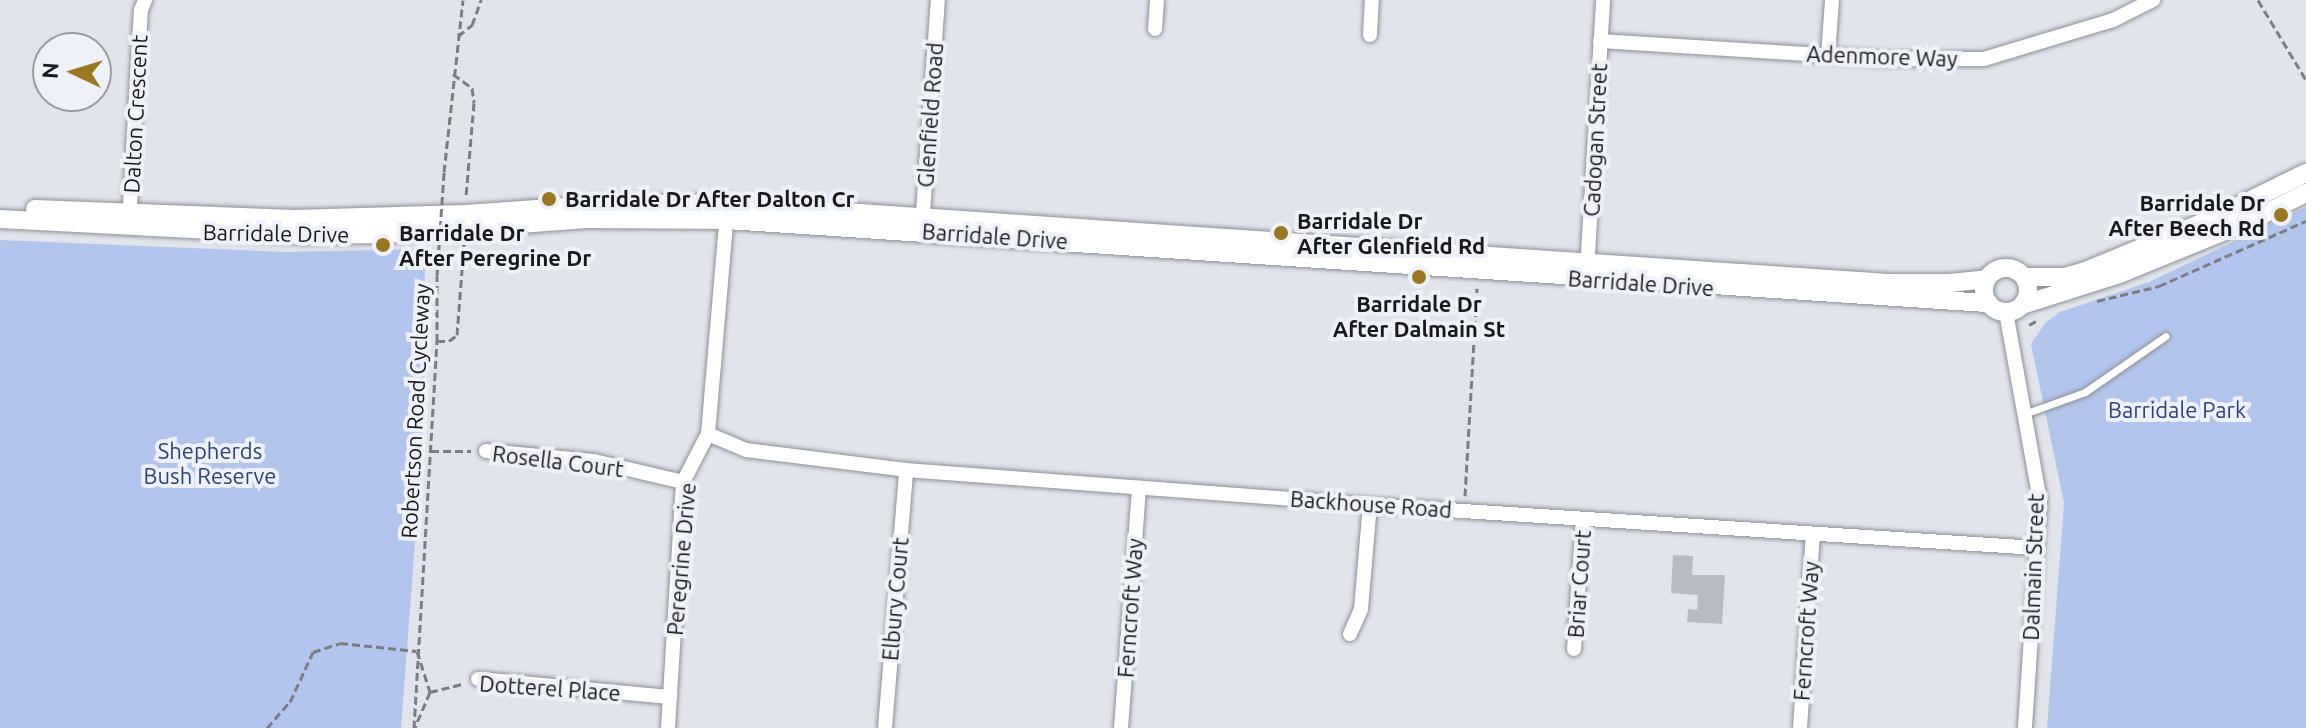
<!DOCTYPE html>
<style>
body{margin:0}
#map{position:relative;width:2306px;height:728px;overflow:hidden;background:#e1e4eb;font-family:Ubuntu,sans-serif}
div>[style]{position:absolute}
.green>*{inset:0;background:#b2c5ec}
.building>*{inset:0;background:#b8bbc2}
.path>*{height:3px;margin-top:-1.5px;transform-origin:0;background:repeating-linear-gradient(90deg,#7b7d82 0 8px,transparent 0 12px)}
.roads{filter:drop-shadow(0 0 2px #8d9096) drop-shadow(0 0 2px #8d9096)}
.service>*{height:7px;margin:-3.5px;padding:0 3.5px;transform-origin:3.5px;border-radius:3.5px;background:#fff}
.minor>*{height:14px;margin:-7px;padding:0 7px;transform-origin:7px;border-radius:7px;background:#fff}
.tertiary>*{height:18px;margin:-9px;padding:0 9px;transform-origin:9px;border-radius:9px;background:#fff}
.tertiary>.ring{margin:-9px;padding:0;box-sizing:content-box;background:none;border:18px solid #fff;border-radius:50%}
.path-bridge>*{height:3px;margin-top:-1.5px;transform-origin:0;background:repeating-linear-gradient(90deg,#7b7d82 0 8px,transparent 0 12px)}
.dots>*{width:22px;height:22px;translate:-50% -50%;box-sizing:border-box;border:4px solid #eef1f8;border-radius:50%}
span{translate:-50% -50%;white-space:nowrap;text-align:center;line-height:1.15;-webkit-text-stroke:8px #eef1f8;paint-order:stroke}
.street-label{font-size:22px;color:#18191b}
.poi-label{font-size:22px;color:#18191b;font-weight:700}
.left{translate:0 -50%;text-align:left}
.right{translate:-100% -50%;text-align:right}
.park-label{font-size:22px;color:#2c4378}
.north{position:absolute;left:32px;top:32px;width:80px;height:80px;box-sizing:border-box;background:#eef1f8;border:2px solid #989ba0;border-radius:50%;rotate:274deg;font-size:22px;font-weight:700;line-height:32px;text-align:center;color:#18191b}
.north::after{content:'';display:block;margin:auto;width:28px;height:36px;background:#9a7722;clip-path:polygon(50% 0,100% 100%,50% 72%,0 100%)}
</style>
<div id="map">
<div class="green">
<div style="clip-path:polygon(2306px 207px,2306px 728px,2047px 728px,2064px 503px,2031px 344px,2045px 323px,2060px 312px,2149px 282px)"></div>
<div style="clip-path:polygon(0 240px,285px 252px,425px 249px,424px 424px,401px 728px,0 728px)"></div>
</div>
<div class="building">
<div style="clip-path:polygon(1673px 555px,1693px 556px,1692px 575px,1725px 575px,1722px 624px,1687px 622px,1688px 609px,1697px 610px,1698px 595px,1671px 593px)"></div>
</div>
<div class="path">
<div style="left:2258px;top:0;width:93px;rotate:59deg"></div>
<div style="left:458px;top:36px;width:18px;rotate:-38deg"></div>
<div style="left:472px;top:25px;width:27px;rotate:-70deg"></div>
<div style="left:453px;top:74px;width:24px;rotate:36deg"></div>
<div style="left:472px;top:88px;width:15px;rotate:82deg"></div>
<div style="left:474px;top:103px;width:94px;rotate:94.9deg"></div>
<div style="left:444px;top:172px;width:173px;rotate:-83.7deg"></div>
<div style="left:2097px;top:301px;width:64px;rotate:-13.6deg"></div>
<div style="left:2159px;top:286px;width:161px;rotate:-23.9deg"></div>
<div style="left:2029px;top:325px;width:10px;rotate:-29deg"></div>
<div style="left:437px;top:341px;width:12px"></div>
<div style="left:449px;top:341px;width:10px;rotate:-37deg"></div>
<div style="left:457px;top:335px;width:91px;rotate:-85.6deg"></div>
<div style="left:431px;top:451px;width:40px"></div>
<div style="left:1465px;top:496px;width:208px;rotate:-86.7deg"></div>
<div style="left:430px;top:692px;width:36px;rotate:-14deg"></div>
<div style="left:267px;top:728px;width:35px;rotate:-49deg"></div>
<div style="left:290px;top:702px;width:55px;rotate:-65.3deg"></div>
<div style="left:313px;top:652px;width:28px;rotate:-18deg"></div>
<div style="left:340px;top:643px;width:77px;rotate:5.9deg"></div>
<div style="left:417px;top:651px;width:43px;rotate:72.4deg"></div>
<div style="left:430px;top:692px;width:39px;rotate:113deg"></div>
<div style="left:414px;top:728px;width:388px;rotate:-86.6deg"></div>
<div style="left:437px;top:341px;width:65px;rotate:-90deg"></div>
</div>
<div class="roads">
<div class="service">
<div style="left:2024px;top:414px;width:65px;rotate:-19.8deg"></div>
<div style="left:2085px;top:392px;width:98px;rotate:-34.7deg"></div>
</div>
<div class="minor">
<div style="left:1155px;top:29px;width:29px;rotate:-86deg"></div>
<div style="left:1370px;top:35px;width:35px;rotate:-87deg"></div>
<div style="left:1600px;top:41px;width:290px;rotate:3.6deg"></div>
<div style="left:1889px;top:59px;width:95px"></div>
<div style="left:1984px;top:59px;width:135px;rotate:-16.8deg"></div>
<div style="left:2113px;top:20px;width:45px;rotate:-26.6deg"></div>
<div style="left:1828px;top:55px;width:55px;rotate:-85.8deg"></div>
<div style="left:129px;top:223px;width:213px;rotate:-86.8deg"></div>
<div style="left:141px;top:10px;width:11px;rotate:-68deg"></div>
<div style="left:922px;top:227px;width:228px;rotate:-86deg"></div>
<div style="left:1587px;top:271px;width:271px;rotate:-86.6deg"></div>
<div style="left:2006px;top:312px;width:192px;rotate:79.8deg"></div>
<div style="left:2040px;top:501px;width:227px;rotate:93.8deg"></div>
<div style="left:708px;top:434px;width:41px;rotate:22.8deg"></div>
<div style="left:746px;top:450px;width:161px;rotate:7.1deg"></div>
<div style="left:906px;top:470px;width:465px;rotate:4.3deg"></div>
<div style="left:1370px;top:505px;width:668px;rotate:3.69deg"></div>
<div style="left:486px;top:451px;width:108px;rotate:5.3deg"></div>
<div style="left:594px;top:461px;width:91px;rotate:13.3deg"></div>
<div style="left:1350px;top:634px;width:27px;rotate:-66deg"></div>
<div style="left:1361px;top:609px;width:104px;rotate:-85.1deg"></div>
<div style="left:1574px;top:649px;width:130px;rotate:-86deg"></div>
<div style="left:478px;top:679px;width:193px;rotate:5.4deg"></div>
<div style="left:668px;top:728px;width:246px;rotate:-86.5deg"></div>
<div style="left:683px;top:482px;width:54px;rotate:-62.5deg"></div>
<div style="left:708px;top:434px;width:223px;rotate:-85.1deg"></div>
<div style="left:885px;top:728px;width:259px;rotate:-85.3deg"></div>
<div style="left:1121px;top:728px;width:241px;rotate:-85.7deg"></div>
<div style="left:1800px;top:728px;width:194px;rotate:-86.2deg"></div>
</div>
<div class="tertiary">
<div style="left:35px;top:209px;width:259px;rotate:2.2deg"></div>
<div style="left:294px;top:219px;width:171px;rotate:-1.7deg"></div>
<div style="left:465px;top:214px;width:144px;rotate:-4deg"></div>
<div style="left:609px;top:204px;width:119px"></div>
<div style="left:728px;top:204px;width:1163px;rotate:3.9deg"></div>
<div style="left:1888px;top:283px;width:62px"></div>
<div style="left:1950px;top:283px;width:37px;rotate:-6deg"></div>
<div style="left:0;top:219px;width:302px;rotate:3deg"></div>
<div style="left:302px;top:235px;width:82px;rotate:-0.7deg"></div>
<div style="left:384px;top:234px;width:207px;rotate:-4.2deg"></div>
<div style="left:590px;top:219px;width:137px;rotate:0.4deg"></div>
<div style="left:727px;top:220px;width:1264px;rotate:3.77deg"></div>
<div class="ring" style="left:1984px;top:268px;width:26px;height:26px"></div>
<div style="left:2024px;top:277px;width:41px"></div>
<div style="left:2065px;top:277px;width:19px;rotate:-16deg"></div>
<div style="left:2083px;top:272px;width:142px;rotate:-22.4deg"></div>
<div style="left:2214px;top:218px;width:102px;rotate:-26.1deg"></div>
<div style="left:2022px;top:305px;width:105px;rotate:-17.7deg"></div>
<div style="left:2122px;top:273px;width:143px;rotate:-22.2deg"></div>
<div style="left:2254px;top:219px;width:58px;rotate:-26.6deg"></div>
</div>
</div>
<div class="path-bridge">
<div style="left:437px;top:276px;width:104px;rotate:-86.1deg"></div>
</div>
<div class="dots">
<div style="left:549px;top:199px;background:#9a7722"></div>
<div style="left:2281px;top:215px;background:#9a7722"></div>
<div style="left:1281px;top:233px;background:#9a7722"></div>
<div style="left:383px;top:245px;background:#9a7722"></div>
<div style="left:1419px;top:277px;background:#9a7722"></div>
</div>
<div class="street-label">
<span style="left:1882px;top:56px;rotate:2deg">Adenmore Way</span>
<span style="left:135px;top:114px;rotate:-87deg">Dalton Crescent</span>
<span style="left:930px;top:115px;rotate:-86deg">Glenfield Road</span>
<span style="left:1595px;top:140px;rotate:-87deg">Cadogan Street</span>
<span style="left:276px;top:233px;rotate:1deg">Barridale Drive</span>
<span style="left:995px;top:236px;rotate:4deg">Barridale Drive</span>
<span style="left:1641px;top:283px;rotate:4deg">Barridale Drive</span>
<span style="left:415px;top:411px;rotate:-87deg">Robertson Road Cycleway</span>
<span style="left:558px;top:461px;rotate:7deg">Rosella Court</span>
<span style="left:1371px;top:504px;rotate:4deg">Backhouse Road</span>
<span style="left:681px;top:559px;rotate:-85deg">Peregrine Drive</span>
<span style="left:2033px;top:567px;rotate:-88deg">Dalmain Street</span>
<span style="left:1579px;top:584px;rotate:-86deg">Briar Court</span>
<span style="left:895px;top:599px;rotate:-85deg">Elbury Court</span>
<span style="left:1130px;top:608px;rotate:-86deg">Ferncroft Way</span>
<span style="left:1806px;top:631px;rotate:-86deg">Ferncroft Way</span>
<span style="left:550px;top:688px;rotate:4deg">Dotterel Place</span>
</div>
<div class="poi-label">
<span class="left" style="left:565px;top:199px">Barridale Dr After Dalton Cr</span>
<span class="right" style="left:2265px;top:215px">Barridale Dr<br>After Beech Rd</span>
<span class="left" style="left:1297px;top:233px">Barridale Dr<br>After Glenfield Rd</span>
<span class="left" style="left:399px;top:245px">Barridale Dr<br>After Peregrine Dr</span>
<span style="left:1419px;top:316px">Barridale Dr<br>After Dalmain St</span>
</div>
<div class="park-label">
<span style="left:2177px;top:410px">Barridale Park</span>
<span style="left:210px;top:463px">Shepherds<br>Bush Reserve</span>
</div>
<div class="north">N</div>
</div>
